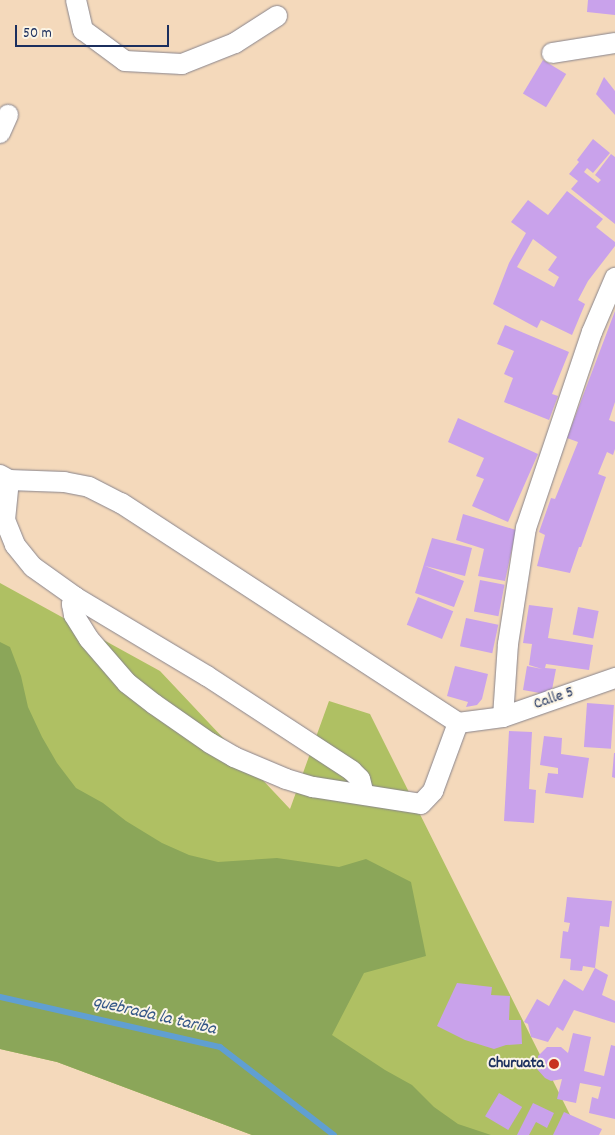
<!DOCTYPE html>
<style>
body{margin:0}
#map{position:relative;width:615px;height:1135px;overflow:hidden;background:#f4d9bb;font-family:Dekko,sans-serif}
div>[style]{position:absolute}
.green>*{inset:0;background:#afc063}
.forest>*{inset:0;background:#8ba659}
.stream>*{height:6px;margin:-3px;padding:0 3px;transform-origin:3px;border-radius:3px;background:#609fd2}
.building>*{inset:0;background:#c9a2eb;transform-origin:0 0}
.roads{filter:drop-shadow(0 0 1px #88848c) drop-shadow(0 0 1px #88848c)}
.minor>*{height:20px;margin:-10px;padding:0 10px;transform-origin:10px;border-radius:10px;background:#fff}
.dots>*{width:14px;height:14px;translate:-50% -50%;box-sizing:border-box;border:2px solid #fcf5e5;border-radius:50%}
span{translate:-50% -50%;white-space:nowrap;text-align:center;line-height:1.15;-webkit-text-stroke:4px #fcf5e5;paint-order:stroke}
.street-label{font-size:16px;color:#1b2f5e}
.poi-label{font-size:16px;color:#1b2f5e;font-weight:700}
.right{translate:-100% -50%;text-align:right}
.water-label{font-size:18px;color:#335687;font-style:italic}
.scale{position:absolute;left:15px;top:25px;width:154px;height:22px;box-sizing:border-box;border:2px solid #1b2f5e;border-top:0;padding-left:6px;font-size:15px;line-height:18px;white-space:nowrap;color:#1b2f5e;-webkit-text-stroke:4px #fcf5e5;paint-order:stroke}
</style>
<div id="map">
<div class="green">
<div style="clip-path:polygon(0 583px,160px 671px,290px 809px,329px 701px,370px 714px,580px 1135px,252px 1135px,57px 1062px,0 1049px)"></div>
</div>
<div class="forest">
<div style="clip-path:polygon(0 642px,10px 647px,21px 676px,28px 707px,42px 737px,57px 763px,76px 788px,103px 803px,126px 821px,162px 843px,189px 855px,218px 862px,277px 858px,339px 867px,366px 859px,411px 882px,426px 956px,364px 973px,332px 1035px,385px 1070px,412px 1085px,434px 1107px,458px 1124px,491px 1135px,252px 1135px,57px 1062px,0 1049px)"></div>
</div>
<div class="stream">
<div style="left:0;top:997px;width:226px;rotate:12.8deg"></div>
<div style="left:220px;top:1047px;width:144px;rotate:37.7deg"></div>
</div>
<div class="building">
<div style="clip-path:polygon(588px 0,615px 0,615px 15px,587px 12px)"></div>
<div style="left:543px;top:60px;width:27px;height:39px;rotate:31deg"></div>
<div style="clip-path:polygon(604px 77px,615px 91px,615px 115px,596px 94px)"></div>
<div style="clip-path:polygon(593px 139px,610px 153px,593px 173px,587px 168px,584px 172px,598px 183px,601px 180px,595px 175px,611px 154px,615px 157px,615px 224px,571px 189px,578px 181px,569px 174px,579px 162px,577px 160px)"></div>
<div style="clip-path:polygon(evenodd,567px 191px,603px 219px,596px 227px,615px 242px,615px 246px,588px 281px,578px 300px,585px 304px,572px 335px,541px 320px,537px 328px,493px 304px,509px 263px,526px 233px,511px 222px,528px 200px,548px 215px,567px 191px,533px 239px,557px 257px,548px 270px,559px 277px,554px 287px,517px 267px,533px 239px)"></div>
<div style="clip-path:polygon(615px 311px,615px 402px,609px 420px,615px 422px,615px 449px,613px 455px,607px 452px,598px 474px,606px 477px,581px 547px,579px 547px,570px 573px,537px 566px,545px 535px,539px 532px,551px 498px,555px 499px,578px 442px,567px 438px)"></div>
<div style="clip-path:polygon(505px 325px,569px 352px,552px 394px,558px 396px,549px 420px,504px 402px,513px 378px,504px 374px,514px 351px,497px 344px)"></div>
<div style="clip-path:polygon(458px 418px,538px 454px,508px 522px,472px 506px,484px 479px,476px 476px,484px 458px,448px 442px)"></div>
<div style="clip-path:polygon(463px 514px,516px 530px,505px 581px,478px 576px,484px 549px,456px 540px)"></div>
<div style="clip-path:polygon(432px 538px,472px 548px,465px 576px,425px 566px,464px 581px,454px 607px,415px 593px)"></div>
<div style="left:480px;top:580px;width:25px;height:32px;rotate:11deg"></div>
<div style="left:418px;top:597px;width:38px;height:30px;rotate:22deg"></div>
<div style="clip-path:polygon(529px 605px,553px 608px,548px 638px,593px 645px,589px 670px,546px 664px,545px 668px,556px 669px,551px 695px,523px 690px,527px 666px,542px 669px,529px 665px,532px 644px,523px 643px)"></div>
<div style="left:578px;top:607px;width:21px;height:28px;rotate:11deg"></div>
<div style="left:466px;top:618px;width:33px;height:29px;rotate:12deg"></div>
<div style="clip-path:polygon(455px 666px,488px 674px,482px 699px,477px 705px,466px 707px,468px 702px,447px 696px)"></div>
<div style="left:587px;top:703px;width:27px;height:44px;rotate:4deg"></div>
<div style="clip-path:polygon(509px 731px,532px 732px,529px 789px,536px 790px,534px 823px,504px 821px)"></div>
<div style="clip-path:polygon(544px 736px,562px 738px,561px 754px,589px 758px,583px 798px,545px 793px,548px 773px,558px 774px,558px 768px,540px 765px)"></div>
<div style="clip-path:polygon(614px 753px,615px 753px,615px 778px,612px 777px)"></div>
<div style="clip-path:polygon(567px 897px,612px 901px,609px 927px,600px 926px,595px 968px,608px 975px,602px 995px,615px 1001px,615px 1023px,574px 1010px,563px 1031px,557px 1027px,548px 1042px,531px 1037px,528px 1024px,524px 1022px,537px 999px,549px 1006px,564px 979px,583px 991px,595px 968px,583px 966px,582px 971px,570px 970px,571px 959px,560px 958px,563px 931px,568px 932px,570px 923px,564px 922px)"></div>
<div style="clip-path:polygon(457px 983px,492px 987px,491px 995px,510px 996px,509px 1020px,521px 1020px,522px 1044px,506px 1045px,494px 1049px,465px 1040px,437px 1026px)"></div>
<div style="clip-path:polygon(573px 1033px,591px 1037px,584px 1071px,604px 1076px,611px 1045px,615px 1046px,615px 1119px,589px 1113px,592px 1097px,598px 1099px,601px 1087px,580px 1083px,576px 1103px,557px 1099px,562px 1079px,551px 1081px,545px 1078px,537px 1069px,538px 1056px,547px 1047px,561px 1047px,568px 1053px)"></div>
<div style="left:499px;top:1093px;width:27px;height:27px;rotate:31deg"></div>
<div style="clip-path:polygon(533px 1103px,554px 1113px,547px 1128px,536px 1122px,529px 1135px,517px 1135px)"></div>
<div style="clip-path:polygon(564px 1112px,602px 1129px,599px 1135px,553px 1135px)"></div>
</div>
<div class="roads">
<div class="minor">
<div style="left:76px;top:0;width:31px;rotate:77deg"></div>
<div style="left:83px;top:30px;width:52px;rotate:36.4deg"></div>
<div style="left:125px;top:61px;width:57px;rotate:3deg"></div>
<div style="left:182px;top:64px;width:57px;rotate:-21.6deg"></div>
<div style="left:235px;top:43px;width:50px;rotate:-32.7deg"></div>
<div style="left:552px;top:53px;width:64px;rotate:-9deg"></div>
<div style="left:0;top:133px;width:20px;rotate:-66deg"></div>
<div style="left:0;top:475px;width:10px;rotate:29deg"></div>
<div style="left:9px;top:480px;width:55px;rotate:2.1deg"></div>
<div style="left:64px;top:482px;width:25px;rotate:11deg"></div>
<div style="left:89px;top:487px;width:36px;rotate:27deg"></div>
<div style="left:121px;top:503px;width:402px;rotate:33.1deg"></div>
<div style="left:458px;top:723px;width:45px;rotate:-7.6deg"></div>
<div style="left:503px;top:717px;width:119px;rotate:-19.2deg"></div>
<div style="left:9px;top:480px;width:40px;rotate:95.7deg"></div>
<div style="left:5px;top:520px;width:27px;rotate:68deg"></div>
<div style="left:15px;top:545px;width:28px;rotate:51deg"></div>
<div style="left:33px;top:567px;width:52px;rotate:35.5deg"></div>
<div style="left:75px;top:597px;width:154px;rotate:30.9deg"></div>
<div style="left:207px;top:676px;width:173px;rotate:33.2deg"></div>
<div style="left:352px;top:771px;width:11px;rotate:45deg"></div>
<div style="left:360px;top:779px;width:16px;rotate:76deg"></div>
<div style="left:75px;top:597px;width:8px;rotate:113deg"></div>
<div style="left:72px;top:604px;width:11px;rotate:80deg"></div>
<div style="left:74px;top:615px;width:28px;rotate:58deg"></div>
<div style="left:89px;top:639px;width:58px;rotate:49.2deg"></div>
<div style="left:127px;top:683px;width:34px;rotate:38deg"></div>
<div style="left:154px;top:704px;width:68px;rotate:34.9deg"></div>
<div style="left:210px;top:743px;width:28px;rotate:30deg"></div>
<div style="left:234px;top:757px;width:56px;rotate:22.9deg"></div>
<div style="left:286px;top:779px;width:28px;rotate:17deg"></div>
<div style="left:313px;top:787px;width:109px;rotate:8.9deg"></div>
<div style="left:421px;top:804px;width:18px;rotate:-47deg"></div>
<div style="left:433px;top:791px;width:72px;rotate:-69.8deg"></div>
<div style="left:503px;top:717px;width:73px;rotate:-86.1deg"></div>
<div style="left:508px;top:644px;width:117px;rotate:-81.2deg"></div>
<div style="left:526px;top:528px;width:207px;rotate:-71.4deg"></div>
<div style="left:592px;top:332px;width:59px;rotate:-66.9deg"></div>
</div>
</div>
<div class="dots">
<div style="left:554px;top:1064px;background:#c8321e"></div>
</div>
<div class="street-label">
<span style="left:554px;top:699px;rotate:-19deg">Calle 5</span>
</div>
<div class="poi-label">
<span class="right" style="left:544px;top:1064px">Churuata</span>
</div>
<div class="water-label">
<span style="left:154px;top:1017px;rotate:13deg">quebrada la tariba</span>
</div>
<div class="scale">50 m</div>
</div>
